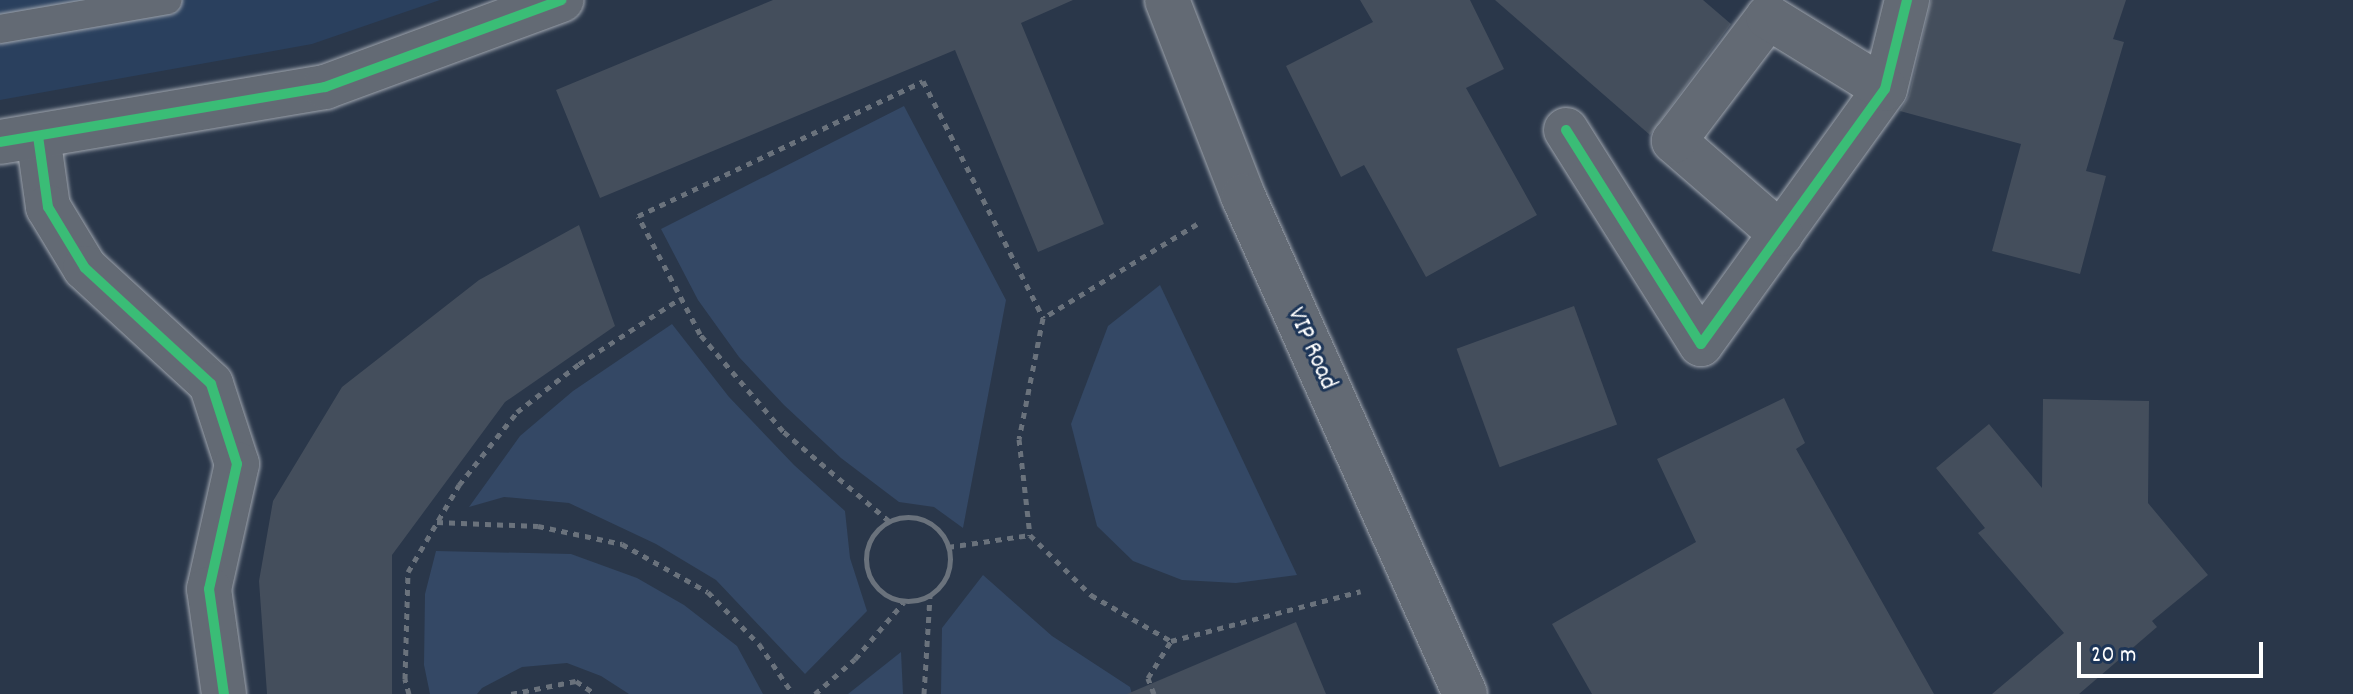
<!DOCTYPE html>
<style>
body{margin:0}
#map{position:relative;width:2353px;height:694px;overflow:hidden;background:#2a374a;font-family:Dekko,sans-serif}
div>[style]{position:absolute}
.built>*{inset:0;background:#2a405e}
.green>*{inset:0;background:#344865}
.building>*{inset:0;background:#444e5c;transform-origin:0 0}
.path>*{height:5px;margin-top:-2.5px;transform-origin:0;background:repeating-linear-gradient(90deg,#6a727c 0 6px,transparent 0 12px)}
.path>.ring{margin:-2.5px;padding:0;box-sizing:content-box;background:none;border:5px solid #6a727c;border-radius:50%}
.roads{filter:drop-shadow(0 0 2px #9fa5ae) drop-shadow(0 0 2px #9fa5ae)}
.service>*{height:28px;margin:-14px;padding:0 14px;transform-origin:14px;border-radius:14px;background:#636a74}
.minor>*{height:44px;margin:-22px;padding:0 22px;transform-origin:22px;border-radius:22px;background:#636a74}
.secondary>*{height:44px;margin:-22px;padding:0 22px;transform-origin:22px;border-radius:22px;background:#636a74}
.cycleway>*{height:10px;margin:-5px;padding:0 5px;transform-origin:5px;border-radius:5px;background:#3abd76}
span{translate:-50% -50%;white-space:nowrap;text-align:center;line-height:1.15;-webkit-text-stroke:6px #1d3557;paint-order:stroke}
.street-label{font-size:26px;color:#fff}
.scale{position:absolute;left:2077px;top:642px;width:186px;height:36px;box-sizing:border-box;border:4px solid #fff;border-top:0;padding-left:10px;font-size:24px;line-height:28px;white-space:nowrap;color:#fff;-webkit-text-stroke:6px #1d3557;paint-order:stroke}
</style>
<div id="map">
<div class="built">
<div style="clip-path:polygon(0 0,440px 0,312px 44px,0 100px)"></div>
</div>
<div class="green">
<div style="clip-path:polygon(904px 106px,1006px 300px,963px 528px,934px 507px,899px 502px,841px 458px,784px 405px,739px 357px,698px 300px,661px 229px)"></div>
<div style="clip-path:polygon(1160px 285px,1297px 575px,1236px 583px,1182px 580px,1133px 561px,1097px 526px,1071px 424px,1108px 326px)"></div>
<div style="clip-path:polygon(672px 324px,729px 397px,794px 465px,845px 511px,850px 558px,867px 611px,805px 674px,716px 580px,656px 544px,569px 503px,504px 497px,469px 507px,520px 436px,573px 391px)"></div>
<div style="clip-path:polygon(436px 551px,571px 554px,637px 578px,684px 605px,737px 646px,763px 694px,629px 694px,601px 676px,567px 663px,522px 667px,482px 688px,477px 694px,430px 694px,424px 665px,425px 594px)"></div>
<div style="clip-path:polygon(983px 575px,1052px 636px,1130px 687px,1132px 694px,941px 694px,942px 628px)"></div>
<div style="clip-path:polygon(901px 652px,903px 694px,848px 694px)"></div>
</div>
<div class="building">
<div style="clip-path:polygon(773px 0,1073px 0,1021px 23px,1104px 224px,1038px 252px,955px 50px,600px 198px,556px 90px)"></div>
<div style="clip-path:polygon(1360px 0,1470px 0,1504px 69px,1466px 88px,1537px 215px,1426px 277px,1364px 165px,1341px 177px,1286px 66px,1373px 22px)"></div>
<div style="clip-path:polygon(1495px 0,1703px 0,1731px 24px,1650px 135px)"></div>
<div style="clip-path:polygon(1931px 0,2126px 0,2113px 39px,2124px 42px,2086px 171px,2106px 176px,2080px 274px,1992px 251px,2021px 144px,1900px 111px,1909px 95px)"></div>
<div style="clip-path:polygon(579px 225px,615px 326px,505px 402px,392px 555px,392px 694px,267px 694px,259px 581px,273px 501px,342px 387px,479px 280px)"></div>
<div style="left:1574px;top:306px;width:126px;height:125px;rotate:70deg"></div>
<div style="clip-path:polygon(1784px 398px,1805px 443px,1796px 449px,1934px 694px,1592px 694px,1552px 624px,1696px 542px,1657px 459px)"></div>
<div style="clip-path:polygon(2043px 399px,2149px 401px,2148px 503px,2208px 575px,2152px 621px,2157px 627px,2079px 694px,1992px 694px,2064px 633px,1978px 533px,1985px 528px,1936px 468px,1989px 424px,2042px 488px)"></div>
<div style="clip-path:polygon(1296px 622px,1326px 694px,1127px 694px)"></div>
</div>
<div class="path">
<div style="left:1197px;top:224px;width:180px;rotate:148.6deg"></div>
<div style="left:1043px;top:318px;width:123px;rotate:101.2deg"></div>
<div style="left:1019px;top:439px;width:97px;rotate:83.5deg"></div>
<div style="left:1030px;top:535px;width:86px;rotate:44.5deg"></div>
<div style="left:1091px;top:595px;width:92px;rotate:29.9deg"></div>
<div style="left:1171px;top:641px;width:196px;rotate:-14.7deg"></div>
<div class="ring" style="left:866px;top:517px;width:79px;height:79px"></div>
<div style="left:889px;top:521px;width:139px;rotate:-139.7deg"></div>
<div style="left:783px;top:431px;width:128px;rotate:-130.6deg"></div>
<div style="left:700px;top:334px;width:133px;rotate:-117.7deg"></div>
<div style="left:638px;top:216px;width:315px;rotate:-25.3deg"></div>
<div style="left:923px;top:81px;width:266px;rotate:63.1deg"></div>
<div style="left:437px;top:522px;width:101px;rotate:2.3deg"></div>
<div style="left:538px;top:526px;width:86px;rotate:12.1deg"></div>
<div style="left:622px;top:544px;width:98px;rotate:29.2deg"></div>
<div style="left:708px;top:592px;width:73px;rotate:45.6deg"></div>
<div style="left:759px;top:644px;width:60px;rotate:55.8deg"></div>
<div style="left:948px;top:547px;width:83px;rotate:-8.3deg"></div>
<div style="left:409px;top:694px;width:16px;rotate:-105deg"></div>
<div style="left:405px;top:679px;width:107px;rotate:-88.4deg"></div>
<div style="left:408px;top:572px;width:101px;rotate:-59.6deg"></div>
<div style="left:459px;top:485px;width:93px;rotate:-51.5deg"></div>
<div style="left:517px;top:412px;width:78px;rotate:-37.7deg"></div>
<div style="left:579px;top:364px;width:121px;rotate:-32.9deg"></div>
<div style="left:511px;top:694px;width:66px;rotate:-11.3deg"></div>
<div style="left:576px;top:681px;width:23px;rotate:34deg"></div>
<div style="left:815px;top:694px;width:53px;rotate:-41.2deg"></div>
<div style="left:855px;top:659px;width:75px;rotate:-49.3deg"></div>
<div style="left:924px;top:694px;width:98px;rotate:-86.5deg"></div>
<div style="left:1154px;top:694px;width:17px;rotate:-111deg"></div>
<div style="left:1148px;top:678px;width:44px;rotate:-58.1deg"></div>
</div>
<div class="roads">
<div class="service">
<div style="left:0;top:29px;width:170px;rotate:-9.8deg"></div>
</div>
<div class="minor">
<div style="left:1566px;top:130px;width:253px;rotate:57.8deg"></div>
<div style="left:1701px;top:344px;width:314px;rotate:-54.2deg"></div>
<div style="left:1885px;top:89px;width:92px;rotate:-76.1deg"></div>
<div style="left:38px;top:136px;width:72px;rotate:82deg"></div>
<div style="left:48px;top:207px;width:71px;rotate:58.8deg"></div>
<div style="left:85px;top:268px;width:171px;rotate:42.6deg"></div>
<div style="left:211px;top:384px;width:84px;rotate:72deg"></div>
<div style="left:237px;top:464px;width:128px;rotate:102.6deg"></div>
<div style="left:209px;top:589px;width:106px;rotate:81.9deg"></div>
<div style="left:0;top:142px;width:330px;rotate:-9.6deg"></div>
<div style="left:325px;top:87px;width:252px;rotate:-20.2deg"></div>
<div style="left:1781px;top:234px;width:142px;rotate:-139deg"></div>
<div style="left:1674px;top:141px;width:156px;rotate:-52.8deg"></div>
<div style="left:1768px;top:17px;width:137px;rotate:31.6deg"></div>
</div>
<div class="secondary">
<div style="left:1167px;top:0;width:210px;rotate:68.8deg"></div>
<div style="left:1243px;top:196px;width:545px;rotate:65.97deg"></div>
</div>
</div>
<div class="cycleway">
<div style="left:1566px;top:130px;width:253px;rotate:57.8deg"></div>
<div style="left:1701px;top:344px;width:314px;rotate:-54.2deg"></div>
<div style="left:1885px;top:89px;width:92px;rotate:-76.1deg"></div>
<div style="left:38px;top:136px;width:72px;rotate:82deg"></div>
<div style="left:48px;top:207px;width:71px;rotate:58.8deg"></div>
<div style="left:85px;top:268px;width:171px;rotate:42.6deg"></div>
<div style="left:211px;top:384px;width:84px;rotate:72deg"></div>
<div style="left:237px;top:464px;width:128px;rotate:102.6deg"></div>
<div style="left:209px;top:589px;width:106px;rotate:81.9deg"></div>
<div style="left:0;top:142px;width:330px;rotate:-9.6deg"></div>
<div style="left:325px;top:87px;width:252px;rotate:-20.2deg"></div>
</div>
<div class="street-label">
<span style="left:1311px;top:349px;rotate:66deg">VIP Road</span>
</div>
<div class="scale">20 m</div>
</div>
